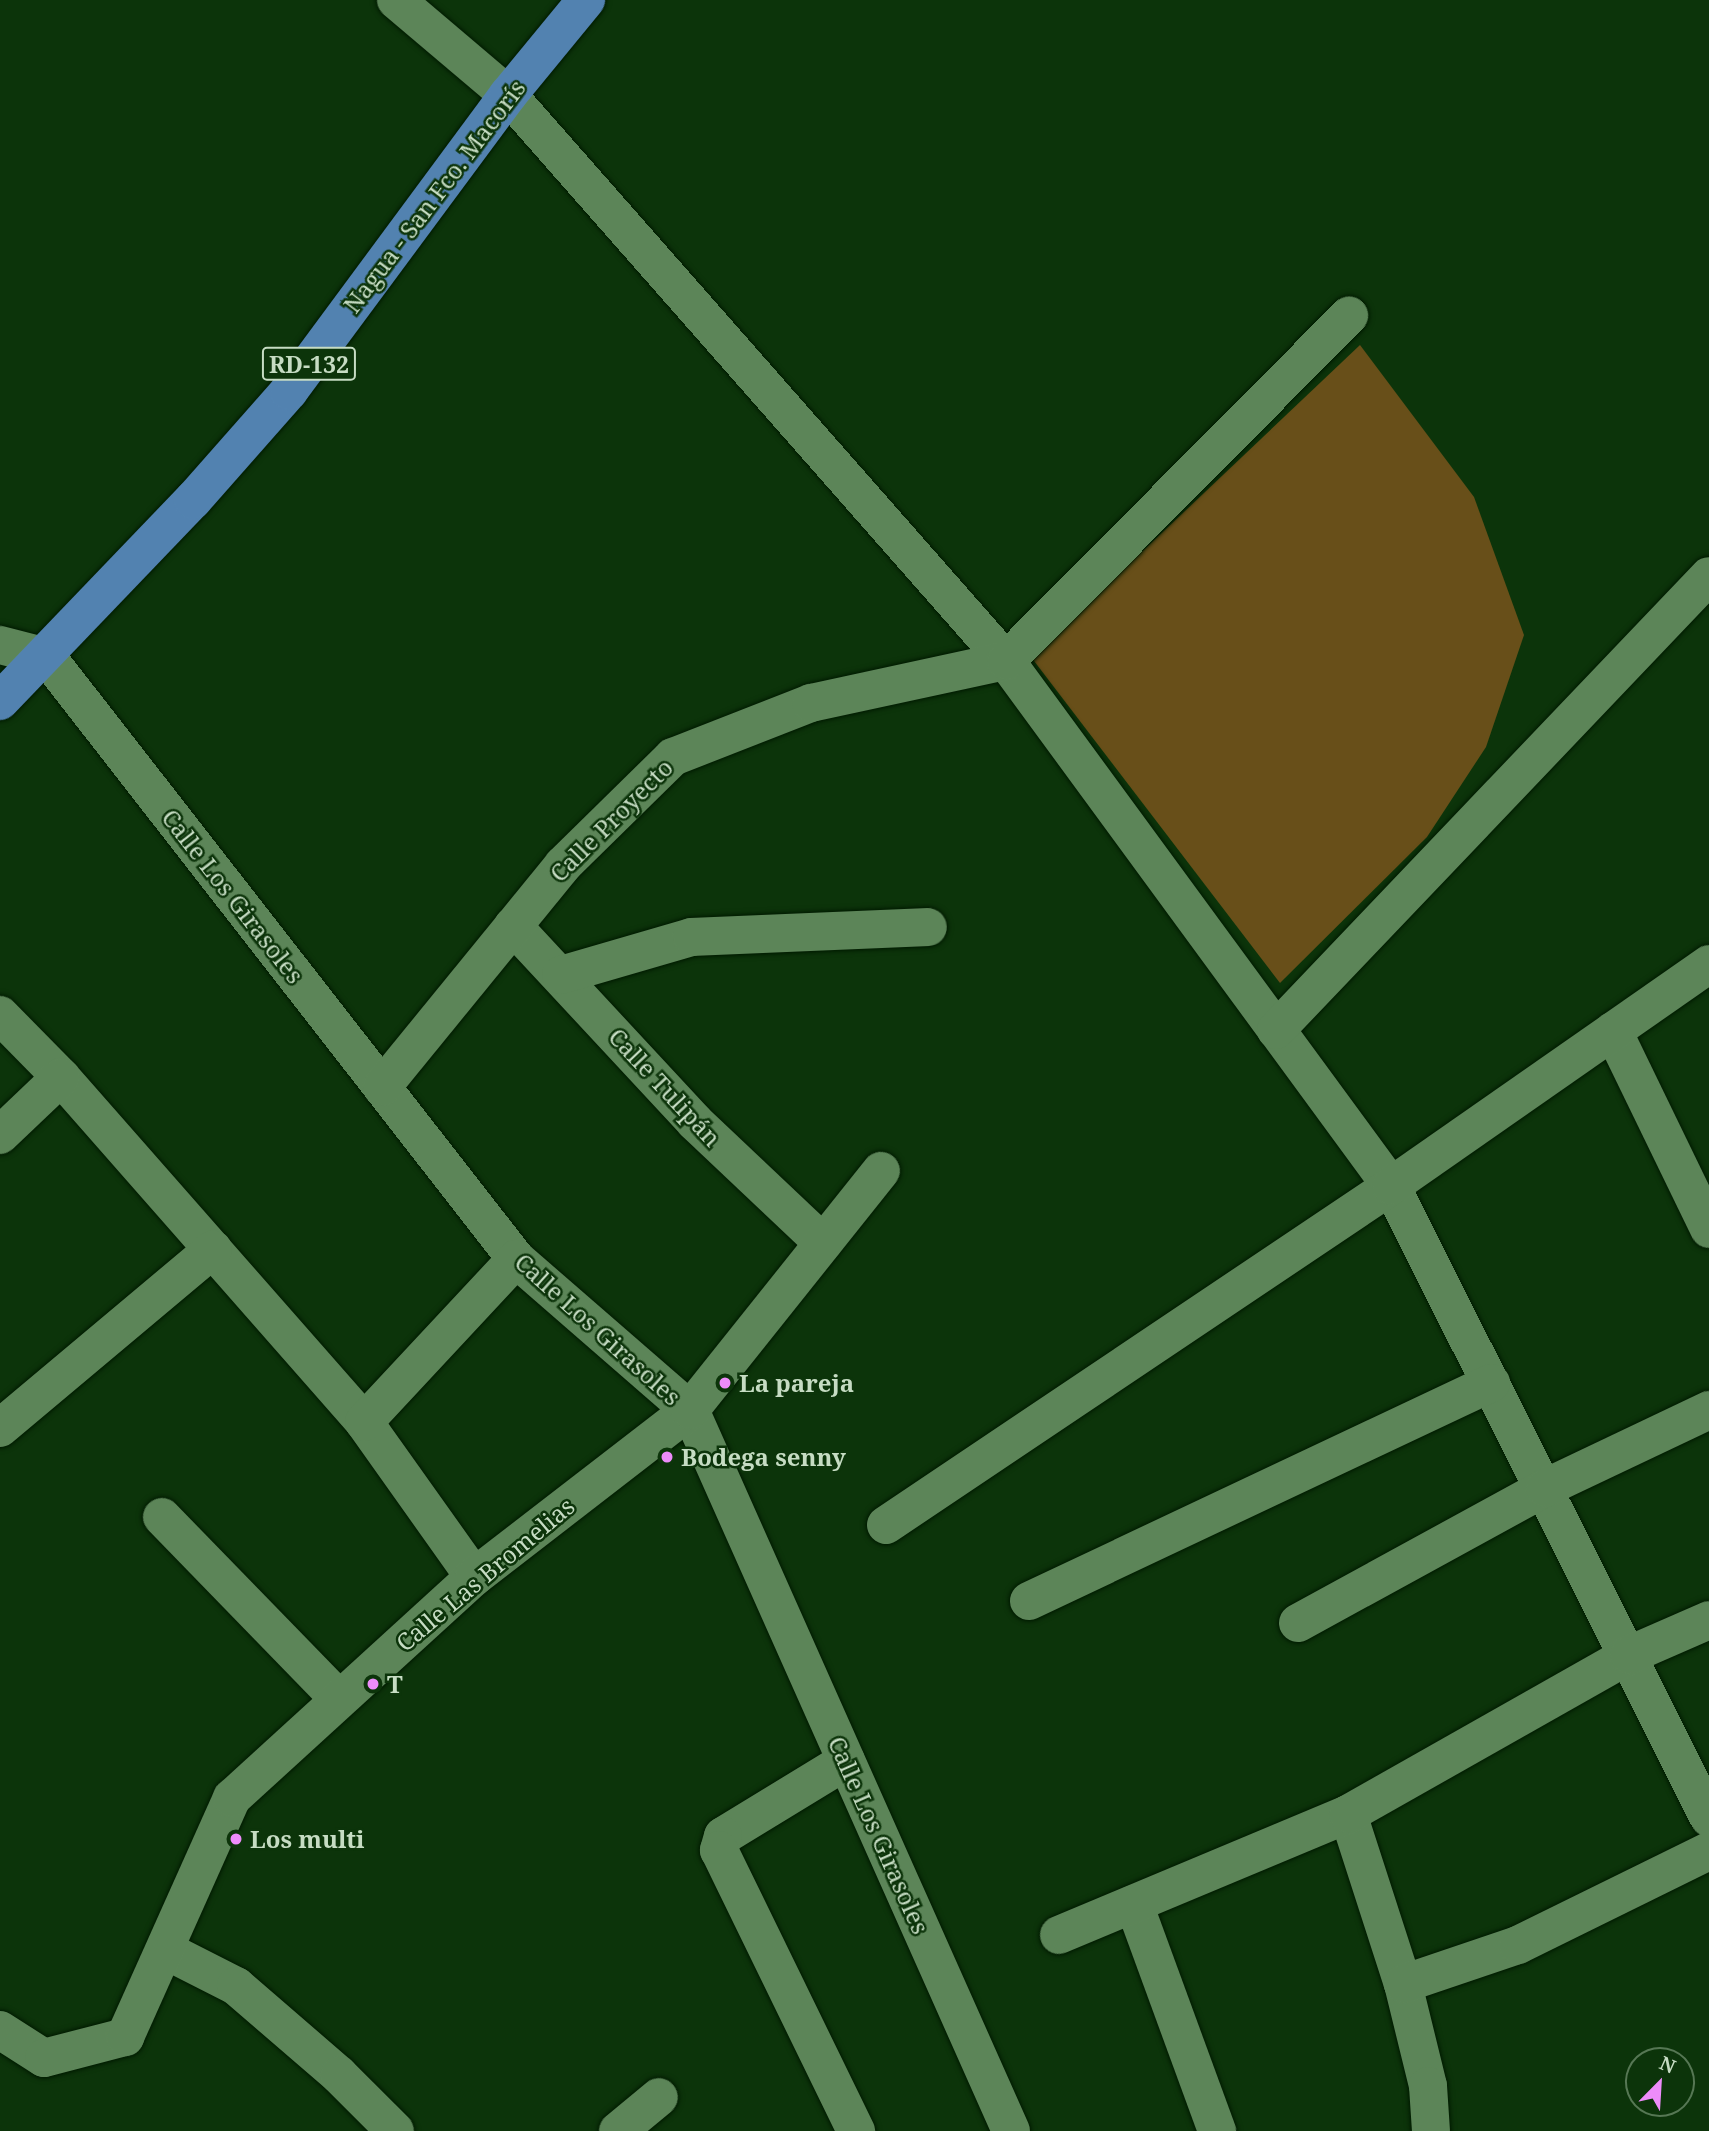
<!DOCTYPE html>
<meta charset="utf-8">
<style>
body{margin:0}
#map{position:relative;width:1709px;height:2131px;overflow:hidden;background:#0c340a;font-family:"Noto Serif",serif}
div>[style]{position:absolute}
.green>*{inset:0;background:#684f19}
.roads{filter:drop-shadow(0 0 2px #001a00) drop-shadow(0 0 2px #001a00)}
.minor>*{height:38px;margin:-19px;padding:0 19px;transform-origin:19px;border-radius:19px;background:#5c8558}
.major>*{height:38px;margin:-19px;padding:0 19px;transform-origin:19px;border-radius:19px;background:#5282b0}
.dots>*{width:19px;height:19px;translate:-50% -50%;box-sizing:border-box;border:4px solid #0c340a;border-radius:50%}
span{translate:-50% -50%;white-space:nowrap;text-align:center;line-height:1.15;-webkit-text-stroke:5px #0c340a;paint-order:stroke}
.shield-label span{padding:2px 5px;background:#0c340a;border:2px solid;border-radius:5px;-webkit-text-stroke-width:0}
.shield-label{font-size:23px;color:#c6dcc3;font-weight:700}
.street-label{font-size:24px;color:#c6dcc3}
.poi-label{font-size:24px;color:#c6dcc3;font-weight:700}
.left{translate:0 -50%;text-align:left}
.north{position:absolute;left:1625px;top:2047px;width:70px;height:70px;box-sizing:border-box;background:#0c340a;border:2px solid #567754;border-radius:50%;rotate:24deg;font-size:19px;font-weight:700;line-height:28px;text-align:center;color:#c6dcc3}
.north::after{content:'';display:block;margin:auto;width:24px;height:32px;background:#ed8cfa;clip-path:polygon(50% 0,100% 100%,50% 72%,0 100%)}
</style>
<div id="map">
<div class="green">
<div style="clip-path:polygon(1360px 345px,1474px 497px,1524px 635px,1486px 747px,1427px 837px,1280px 983px,1031px 657px)"></div>
</div>
<div class="roads">
<div class="minor">
<div style="left:396px;top:0;width:147px;rotate:40.3deg"></div>
<div style="left:508px;top:95px;width:754px;rotate:48.66deg"></div>
<div style="left:1006px;top:661px;width:651px;rotate:53.75deg"></div>
<div style="left:1391px;top:1186px;width:707px;rotate:63.29deg"></div>
<div style="left:0;top:645px;width:49px;rotate:14.3deg"></div>
<div style="left:47px;top:657px;width:763px;rotate:52.08deg"></div>
<div style="left:516px;top:1259px;width:230px;rotate:41deg"></div>
<div style="left:690px;top:1410px;width:789px;rotate:66deg"></div>
<div style="left:513px;top:926px;width:267px;rotate:47.1deg"></div>
<div style="left:695px;top:1122px;width:176px;rotate:43.4deg"></div>
<div style="left:561px;top:975px;width:136px;rotate:-16.2deg"></div>
<div style="left:692px;top:937px;width:236px;rotate:-2.4deg"></div>
<div style="left:0;top:1015px;width:87px;rotate:45.5deg"></div>
<div style="left:61px;top:1077px;width:459px;rotate:48.7deg"></div>
<div style="left:364px;top:1422px;width:190px;rotate:54.6deg"></div>
<div style="left:1276px;top:1030px;width:627px;rotate:-46.36deg"></div>
<div style="left:1613px;top:1031px;width:220px;rotate:64.1deg"></div>
<div style="left:382px;top:1087px;width:286px;rotate:-50.8deg"></div>
<div style="left:563px;top:865px;width:154px;rotate:-44.5deg"></div>
<div style="left:673px;top:757px;width:148px;rotate:-21.4deg"></div>
<div style="left:811px;top:703px;width:199px;rotate:-12.2deg"></div>
<div style="left:1006px;top:661px;width:487px;rotate:-45.2deg"></div>
<div style="left:0;top:1135px;width:84px;rotate:-43.6deg"></div>
<div style="left:364px;top:1422px;width:223px;rotate:-47deg"></div>
<div style="left:0;top:1428px;width:278px;rotate:-40deg"></div>
<div style="left:162px;top:1517px;width:254px;rotate:45.8deg"></div>
<div style="left:886px;top:1525px;width:608px;rotate:-33.87deg"></div>
<div style="left:1391px;top:1186px;width:388px;rotate:-34.9deg"></div>
<div style="left:1029px;top:1601px;width:511px;rotate:-25.26deg"></div>
<div style="left:1298px;top:1623px;width:281px;rotate:-28.7deg"></div>
<div style="left:1545px;top:1488px;width:182px;rotate:-25.4deg"></div>
<div style="left:846px;top:1761px;width:144px;rotate:148.6deg"></div>
<div style="left:723px;top:1836px;width:15px;rotate:106deg"></div>
<div style="left:719px;top:1850px;width:313px;rotate:64deg"></div>
<div style="left:1348px;top:1814px;width:179px;rotate:72.1deg"></div>
<div style="left:1403px;top:1984px;width:105px;rotate:76.2deg"></div>
<div style="left:1428px;top:2086px;width:45px;rotate:86.2deg"></div>
<div style="left:1134px;top:1904px;width:242px;rotate:69.9deg"></div>
<div style="left:1059px;top:1935px;width:313px;rotate:-22.7deg"></div>
<div style="left:1348px;top:1814px;width:323px;rotate:-29.5deg"></div>
<div style="left:1629px;top:1655px;width:87px;rotate:-23.6deg"></div>
<div style="left:165px;top:1950px;width:80px;rotate:26.9deg"></div>
<div style="left:236px;top:1986px;width:136px;rotate:40.8deg"></div>
<div style="left:339px;top:2075px;width:79px;rotate:45deg"></div>
<div style="left:1403px;top:1984px;width:121px;rotate:-18.7deg"></div>
<div style="left:1518px;top:1945px;width:213px;rotate:-26.2deg"></div>
<div style="left:0;top:2030px;width:52px;rotate:32.5deg"></div>
<div style="left:44px;top:2058px;width:84px;rotate:-14.5deg"></div>
<div style="left:125px;top:2037px;width:262px;rotate:-65.9deg"></div>
<div style="left:232px;top:1798px;width:328px;rotate:-42.4deg"></div>
<div style="left:474px;top:1577px;width:273px;rotate:-37.7deg"></div>
<div style="left:690px;top:1410px;width:306px;rotate:-51.4deg"></div>
<div style="left:618px;top:2131px;width:53px;rotate:-39.7deg"></div>
</div>
<div class="major">
<div style="left:0;top:701px;width:279px;rotate:-46.2deg"></div>
<div style="left:193px;top:500px;width:145px;rotate:-48.6deg"></div>
<div style="left:289px;top:391px;width:368px;rotate:-53.5deg"></div>
<div style="left:508px;top:95px;width:123px;rotate:-50.6deg"></div>
</div>
</div>
<div class="dots">
<div style="left:725px;top:1383px;background:#ed8cfa"></div>
<div style="left:667px;top:1457px;background:#ed8cfa"></div>
<div style="left:373px;top:1684px;background:#ed8cfa"></div>
<div style="left:236px;top:1839px;background:#ed8cfa"></div>
</div>
<div class="shield-label">
<span style="left:309px;top:364px">RD-132</span>
</div>
<div class="street-label">
<span style="left:434px;top:196px;rotate:-53deg">Nagua - San Fco. Macorís</span>
<span style="left:611px;top:820px;rotate:-45deg">Calle Proyecto</span>
<span style="left:233px;top:896px;rotate:52deg">Calle Los Girasoles</span>
<span style="left:665px;top:1087px;rotate:47deg">Calle Tulipán</span>
<span style="left:598px;top:1329px;rotate:42deg">Calle Los Girasoles</span>
<span style="left:485px;top:1574px;rotate:-40deg">Calle Las Bromelias</span>
<span style="left:879px;top:1835px;rotate:66deg">Calle Los Girasoles</span>
</div>
<div class="poi-label">
<span class="left" style="left:739px;top:1383px">La pareja</span>
<span class="left" style="left:681px;top:1457px">Bodega senny</span>
<span class="left" style="left:387px;top:1684px">T</span>
<span class="left" style="left:250px;top:1839px">Los multi</span>
</div>
<div class="north">N</div>
</div>
